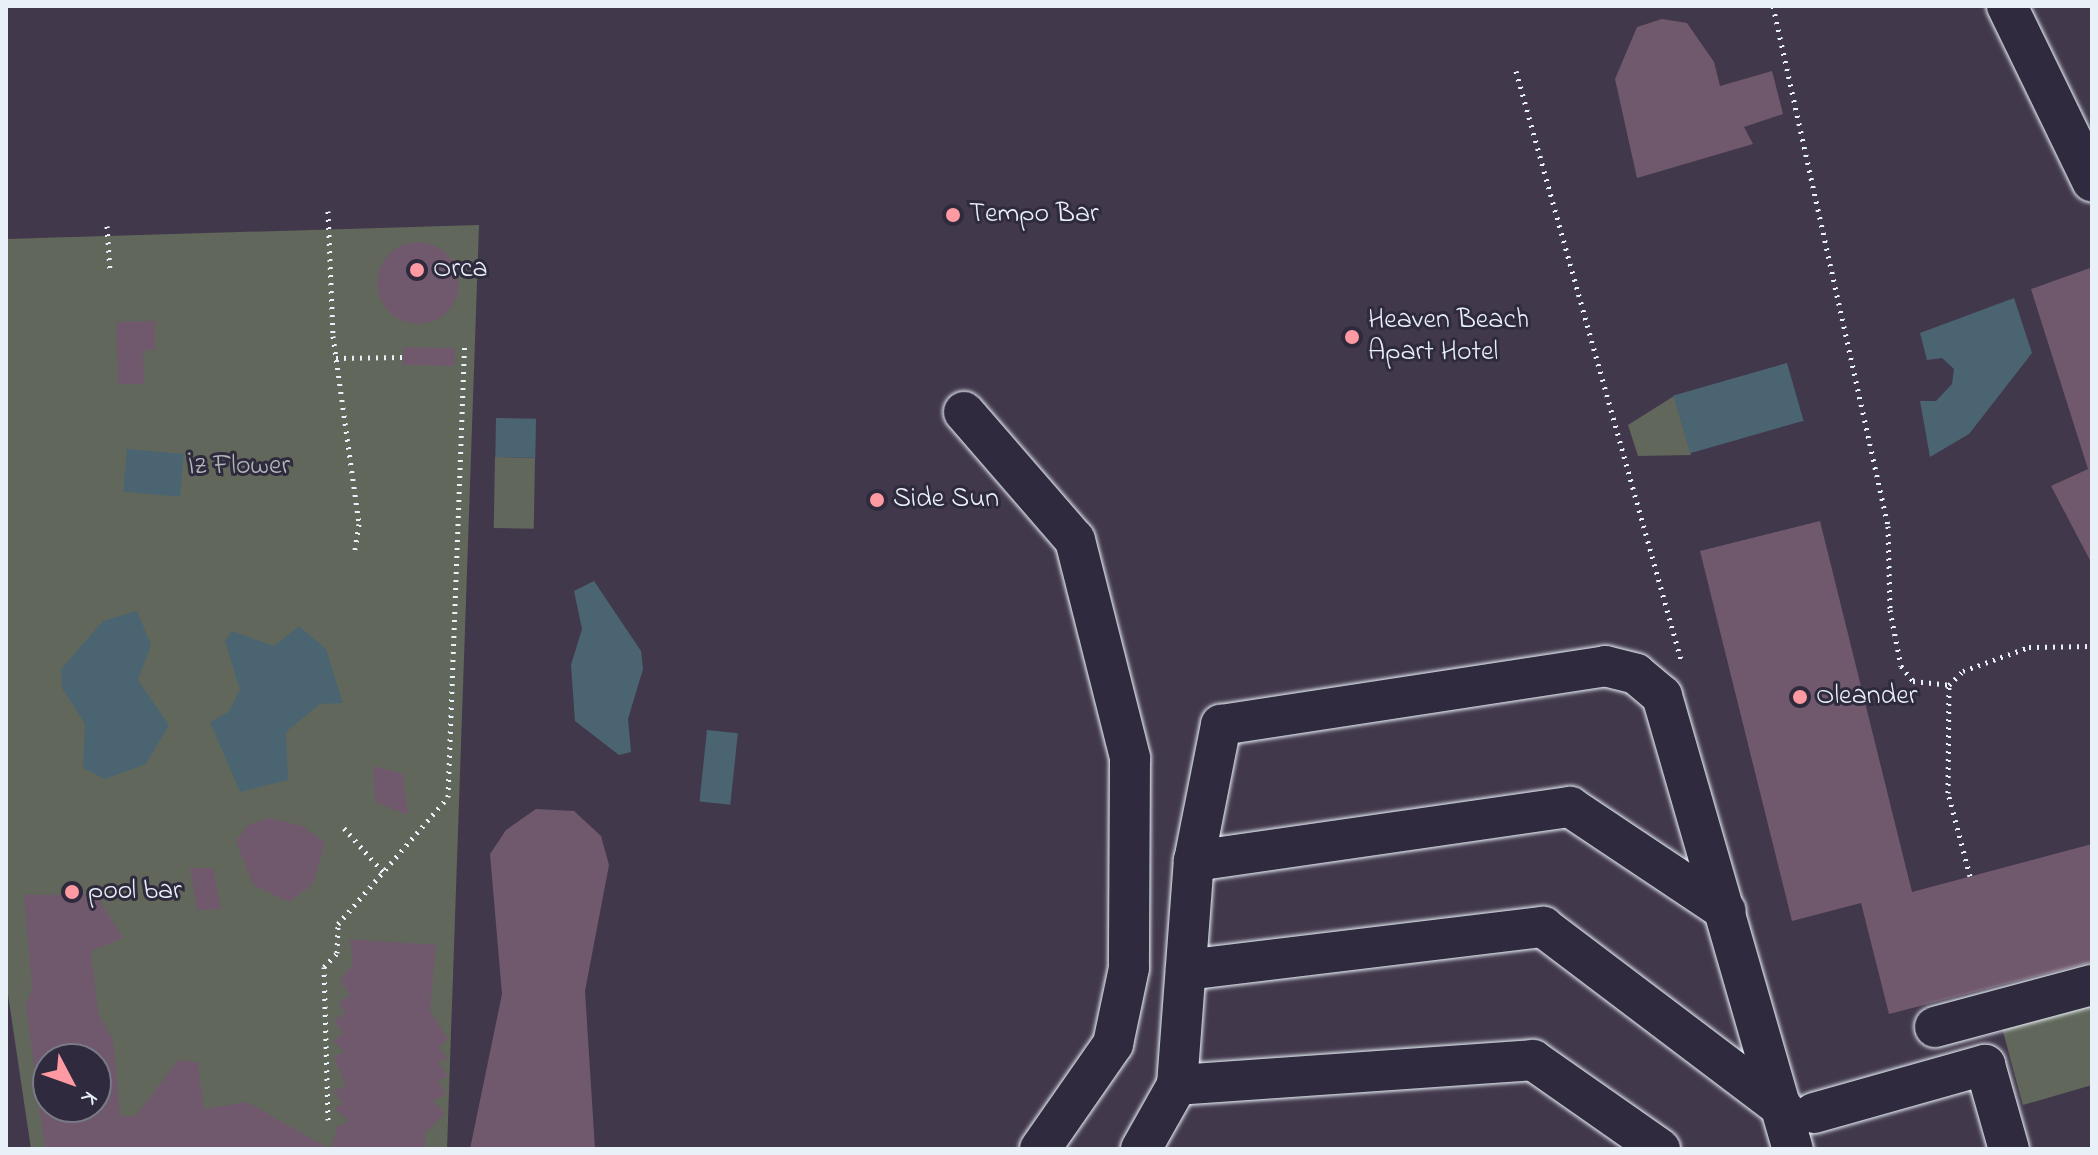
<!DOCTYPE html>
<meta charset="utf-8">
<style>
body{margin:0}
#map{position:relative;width:2098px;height:1155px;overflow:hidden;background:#42384b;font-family:"Indie Flower",sans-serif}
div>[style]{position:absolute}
.green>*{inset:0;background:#61685b;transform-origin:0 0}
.water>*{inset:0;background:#4b6472;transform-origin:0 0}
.building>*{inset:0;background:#70596d;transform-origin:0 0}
.round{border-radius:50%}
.path>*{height:5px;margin-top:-2.5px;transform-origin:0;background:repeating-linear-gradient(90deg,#e8f1f8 0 2px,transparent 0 8px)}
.roads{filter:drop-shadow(0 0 2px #e8f1f8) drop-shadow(0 0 2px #e8f1f8)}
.minor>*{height:40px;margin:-20px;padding:0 20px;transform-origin:20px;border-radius:20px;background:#2f2a3d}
.dots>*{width:22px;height:22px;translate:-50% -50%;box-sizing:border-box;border:4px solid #2f2a3d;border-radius:50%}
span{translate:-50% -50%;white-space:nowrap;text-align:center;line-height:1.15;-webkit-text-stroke:6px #2f2a3d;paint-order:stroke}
.poi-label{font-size:28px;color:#e8f1f8}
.left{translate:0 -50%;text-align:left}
.park-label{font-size:28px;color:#b2bab9}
.frame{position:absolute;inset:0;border:8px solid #e8f1f8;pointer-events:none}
.north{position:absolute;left:32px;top:1043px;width:80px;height:80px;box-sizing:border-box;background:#2f2a3d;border:2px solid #797a88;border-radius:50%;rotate:131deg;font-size:22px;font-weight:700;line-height:32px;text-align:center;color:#e8f1f8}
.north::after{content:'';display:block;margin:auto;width:28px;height:36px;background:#ff9aa2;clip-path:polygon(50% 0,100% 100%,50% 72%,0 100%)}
</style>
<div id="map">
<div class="green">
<div style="clip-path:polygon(evenodd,479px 225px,447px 1149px,31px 1149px,6px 981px,6px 239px,479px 225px,48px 1059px,96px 1059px,96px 1107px,48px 1107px,48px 1059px)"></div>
<div style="clip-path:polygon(1674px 396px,1691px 455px,1638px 456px,1628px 425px)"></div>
<div style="left:495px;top:457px;width:40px;height:71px;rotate:1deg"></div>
<div style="clip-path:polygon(2092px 999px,2092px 1085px,2023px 1105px,2001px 1024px)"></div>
</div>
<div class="water">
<div style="clip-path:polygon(2014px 298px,2032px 353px,1969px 434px,1930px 457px,1920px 401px,1936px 401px,1952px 384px,1954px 369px,1942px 358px,1927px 360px,1920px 333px)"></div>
<div style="left:1787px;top:363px;width:60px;height:118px;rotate:74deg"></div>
<div style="left:496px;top:418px;width:40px;height:39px;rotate:1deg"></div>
<div style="left:127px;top:449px;width:57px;height:43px;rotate:5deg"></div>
<div style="clip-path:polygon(594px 581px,641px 651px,643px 669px,628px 719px,631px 752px,619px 755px,575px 721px,571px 665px,582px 629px,574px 591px)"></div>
<div style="clip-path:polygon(137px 611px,151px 645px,138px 680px,169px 725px,146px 764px,105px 779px,83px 768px,85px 724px,62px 688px,61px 669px,103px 621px)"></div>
<div style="clip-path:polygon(299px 626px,326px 649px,343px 703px,320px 704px,286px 732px,288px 780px,240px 792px,210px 722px,228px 712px,240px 690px,225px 641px,232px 631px,274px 646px)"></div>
<div style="left:707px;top:730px;width:31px;height:72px;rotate:6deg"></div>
</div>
<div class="building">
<div style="clip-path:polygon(1662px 19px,1687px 23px,1714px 62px,1720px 86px,1772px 71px,1783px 114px,1744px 127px,1753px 144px,1637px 178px,1615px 79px,1637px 27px)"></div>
<div class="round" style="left:377px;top:242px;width:82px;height:82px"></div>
<div style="clip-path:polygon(2090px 268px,2092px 273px,2092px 564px,2051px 486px,2088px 469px,2031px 289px)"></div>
<div style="clip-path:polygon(155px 321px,155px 350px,143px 351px,144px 384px,118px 384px,116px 322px)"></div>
<div style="left:403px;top:347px;width:52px;height:18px;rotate:1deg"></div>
<div style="clip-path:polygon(1820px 521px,1912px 892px,2092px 844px,2092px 962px,1889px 1014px,1861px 903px,1792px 921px,1700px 551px)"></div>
<div style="clip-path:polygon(373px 766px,403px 774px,408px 815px,375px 802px)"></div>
<div style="clip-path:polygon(536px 809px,574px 811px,601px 836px,609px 865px,585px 991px,595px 1149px,470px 1149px,502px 994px,490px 854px,506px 830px)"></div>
<div style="clip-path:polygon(269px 818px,302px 826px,325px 842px,313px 884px,289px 902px,253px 885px,236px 841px,248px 825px)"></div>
<div style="clip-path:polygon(190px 868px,213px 868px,221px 909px,197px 910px)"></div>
<div style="clip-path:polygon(evenodd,96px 894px,123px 938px,91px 951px,98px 1013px,113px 1039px,120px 1116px,136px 1116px,178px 1060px,198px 1062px,204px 1109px,247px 1102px,330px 1149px,338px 1126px,349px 1121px,334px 1109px,343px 1103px,333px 1091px,346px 1086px,334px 1057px,344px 1052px,333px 1040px,343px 1034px,334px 1020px,345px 1013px,339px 1002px,350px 995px,340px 980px,353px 964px,350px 939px,436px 945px,430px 1011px,448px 1039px,438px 1047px,448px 1058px,438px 1062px,448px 1076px,438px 1082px,447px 1094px,433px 1101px,445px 1113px,425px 1133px,426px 1149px,45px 1149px,26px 1005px,32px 988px,24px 895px,96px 894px,48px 1059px,96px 1059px,96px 1107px,48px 1107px,48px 1059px)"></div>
</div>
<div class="path">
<div style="left:1773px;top:6px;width:533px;rotate:77.53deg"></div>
<div style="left:1888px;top:526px;width:84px;rotate:88.6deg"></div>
<div style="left:1890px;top:610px;width:57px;rotate:78.9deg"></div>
<div style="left:1901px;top:666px;width:19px;rotate:51deg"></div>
<div style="left:1913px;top:681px;width:36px;rotate:6deg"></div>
<div style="left:1516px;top:71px;width:615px;rotate:74.34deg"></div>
<div style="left:328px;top:211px;width:125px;rotate:87.7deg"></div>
<div style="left:333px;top:336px;width:190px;rotate:82.1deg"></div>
<div style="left:359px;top:524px;width:26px;rotate:99deg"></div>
<div style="left:107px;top:226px;width:44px;rotate:86.1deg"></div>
<div style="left:336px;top:358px;width:67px;rotate:-0.9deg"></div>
<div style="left:344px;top:828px;width:59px;rotate:48.4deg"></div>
<div style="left:1970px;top:876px;width:86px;rotate:-104.8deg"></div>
<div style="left:1948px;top:793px;width:108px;rotate:-89.5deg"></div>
<div style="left:1949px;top:685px;width:20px;rotate:-45deg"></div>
<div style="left:1963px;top:671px;width:70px;rotate:-20deg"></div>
<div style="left:2029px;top:647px;width:63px;rotate:-0.9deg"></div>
<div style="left:328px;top:1120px;width:153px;rotate:-91.5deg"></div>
<div style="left:324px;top:967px;width:19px;rotate:-47deg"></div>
<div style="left:337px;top:953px;width:29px;rotate:-88deg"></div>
<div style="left:338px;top:924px;width:168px;rotate:-49.1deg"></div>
<div style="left:448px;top:797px;width:453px;rotate:-87.9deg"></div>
</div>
<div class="roads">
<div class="minor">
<div style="left:2007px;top:6px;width:195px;rotate:64.1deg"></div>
<div style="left:964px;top:412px;width:169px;rotate:49.1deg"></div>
<div style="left:1075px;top:540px;width:225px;rotate:75.8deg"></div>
<div style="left:1130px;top:758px;width:210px;rotate:90.3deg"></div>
<div style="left:1129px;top:968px;width:78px;rotate:101.9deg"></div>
<div style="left:1113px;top:1044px;width:128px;rotate:124.8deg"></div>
<div style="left:1194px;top:861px;width:380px;rotate:-8.2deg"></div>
<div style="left:1570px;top:807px;width:187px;rotate:33.7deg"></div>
<div style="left:1186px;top:970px;width:360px;rotate:-6.9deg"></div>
<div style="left:1543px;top:927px;width:302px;rotate:37.1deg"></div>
<div style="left:1935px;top:1027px;width:163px;rotate:-15deg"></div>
<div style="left:1177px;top:1085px;width:357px;rotate:-4deg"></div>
<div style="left:1533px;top:1060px;width:155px;rotate:35deg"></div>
<div style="left:1814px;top:1113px;width:178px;rotate:-15.7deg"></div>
<div style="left:1985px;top:1065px;width:87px;rotate:74.1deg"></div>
<div style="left:1141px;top:1149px;width:73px;rotate:-60.6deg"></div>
<div style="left:1177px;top:1085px;width:225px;rotate:-85.7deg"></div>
<div style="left:1194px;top:861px;width:139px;rotate:-78.8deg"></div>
<div style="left:1221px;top:725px;width:389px;rotate:-8.7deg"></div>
<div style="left:1605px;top:666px;width:32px;rotate:14deg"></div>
<div style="left:1636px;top:674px;width:34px;rotate:40deg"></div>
<div style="left:1662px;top:696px;width:472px;rotate:73.9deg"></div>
</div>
</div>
<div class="dots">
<div style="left:953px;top:215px;background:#ff9aa2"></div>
<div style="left:417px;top:270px;background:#ff9aa2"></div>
<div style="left:1352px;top:337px;background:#ff9aa2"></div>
<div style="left:877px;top:500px;background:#ff9aa2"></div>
<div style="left:1800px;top:697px;background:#ff9aa2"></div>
<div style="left:72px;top:892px;background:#ff9aa2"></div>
</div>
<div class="poi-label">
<span class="left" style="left:969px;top:215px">Tempo Bar</span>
<span class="left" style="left:433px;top:270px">Orca</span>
<span class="left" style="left:1368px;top:337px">Heaven Beach<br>Apart Hotel</span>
<span class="left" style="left:893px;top:500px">Side Sun</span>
<span class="left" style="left:1816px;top:697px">Oleander</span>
<span class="left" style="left:88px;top:892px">pool bar</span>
</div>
<div class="park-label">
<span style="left:239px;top:467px">İz Flower</span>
</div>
<div class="frame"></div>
<div class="north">K</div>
</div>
